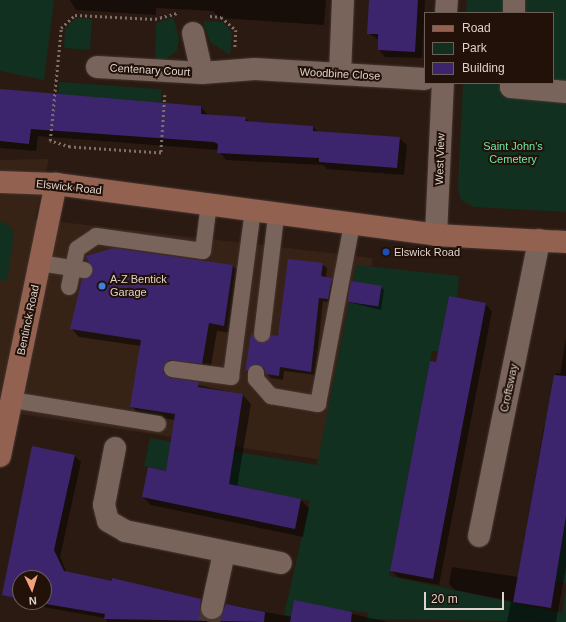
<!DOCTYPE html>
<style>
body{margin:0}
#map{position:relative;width:566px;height:622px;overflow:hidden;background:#2b1a12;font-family:Arial,sans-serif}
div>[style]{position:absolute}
.built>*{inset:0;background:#372216}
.green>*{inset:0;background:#123020;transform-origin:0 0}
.shadow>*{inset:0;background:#0007}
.building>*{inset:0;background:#3d256e;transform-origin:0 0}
.street-tunnel>*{height:22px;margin-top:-11px;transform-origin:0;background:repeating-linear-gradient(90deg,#46362e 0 22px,transparent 0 33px)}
.path>*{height:2.5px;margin-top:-1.25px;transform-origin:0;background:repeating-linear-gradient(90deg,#7e6f68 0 2px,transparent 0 5px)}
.roads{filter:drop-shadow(0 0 1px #443632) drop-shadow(0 0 1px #443632)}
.lane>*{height:16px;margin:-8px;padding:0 8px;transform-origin:8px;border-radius:8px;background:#78645a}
.street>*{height:22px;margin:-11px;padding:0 11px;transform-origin:11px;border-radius:11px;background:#78645a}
.secondary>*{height:22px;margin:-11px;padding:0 11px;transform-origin:11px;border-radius:11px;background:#93614f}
.dots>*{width:11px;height:11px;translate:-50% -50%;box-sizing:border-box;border:2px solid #211109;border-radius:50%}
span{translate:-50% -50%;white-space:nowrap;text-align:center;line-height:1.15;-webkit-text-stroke:4px #211109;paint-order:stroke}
.street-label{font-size:11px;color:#dfd3cd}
.park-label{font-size:11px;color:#69eca8}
.poi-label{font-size:11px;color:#dfd3cd}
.left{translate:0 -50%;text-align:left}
.legend{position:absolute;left:424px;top:12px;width:130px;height:72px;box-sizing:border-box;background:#211109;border:1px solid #6d5f57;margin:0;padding:5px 7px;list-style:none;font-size:12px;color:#dfd3cd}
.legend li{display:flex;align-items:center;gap:8px;height:20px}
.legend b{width:20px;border:1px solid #6d5f57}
.north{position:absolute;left:12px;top:570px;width:40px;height:40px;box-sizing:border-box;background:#211109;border:1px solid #6d5f57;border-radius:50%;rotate:176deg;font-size:11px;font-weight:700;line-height:16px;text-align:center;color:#dfd3cd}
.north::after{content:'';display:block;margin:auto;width:14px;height:18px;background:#f1a27b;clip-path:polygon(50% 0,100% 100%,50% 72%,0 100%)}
.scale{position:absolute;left:424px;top:592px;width:80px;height:18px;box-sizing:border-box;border:2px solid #dfd3cd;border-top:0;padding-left:5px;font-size:12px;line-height:14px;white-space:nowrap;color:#dfd3cd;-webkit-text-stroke:3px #211109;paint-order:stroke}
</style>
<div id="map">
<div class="built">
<div style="clip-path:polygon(49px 159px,35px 219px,373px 258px,330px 461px,0 411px,0 160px)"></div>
</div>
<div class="green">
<div style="clip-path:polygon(0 0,54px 0,44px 80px,0 71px)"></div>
<div style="clip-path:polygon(467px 0,566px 0,566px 212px,474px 207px,461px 200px,458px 187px,463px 83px,553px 83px,553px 13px,466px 13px)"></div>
<div style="clip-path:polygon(173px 17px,179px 38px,177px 51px,163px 61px,155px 61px,156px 23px)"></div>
<div style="clip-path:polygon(76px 18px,92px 19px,90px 50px,64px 48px,65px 29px)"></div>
<div style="clip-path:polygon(203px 21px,223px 22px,232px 32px,230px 55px,210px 42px)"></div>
<div style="left:59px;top:82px;width:103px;height:13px;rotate:4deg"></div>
<div style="clip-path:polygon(0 221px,11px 227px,14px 234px,7px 281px,0 280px)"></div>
<div style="clip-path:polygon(356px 265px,459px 276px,457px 298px,449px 296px,438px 351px,432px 351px,389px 576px,562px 613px,566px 588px,566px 622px,378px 619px,366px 622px,368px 613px,351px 610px,349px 622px,294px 600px,291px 616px,284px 615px,310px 501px,144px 466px,150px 438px,317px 465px,349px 302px,378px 307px,382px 286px,353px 281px)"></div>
<div style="clip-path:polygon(566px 516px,566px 583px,555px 581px)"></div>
</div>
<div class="shadow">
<div style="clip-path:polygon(70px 0,326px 0,324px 25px,220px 18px,213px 11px,156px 8px,156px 15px,76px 10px)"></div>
<div style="clip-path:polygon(370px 0,425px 0,422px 58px,385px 57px,379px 50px,379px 40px,368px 33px)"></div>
<div style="clip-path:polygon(0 90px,201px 107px,208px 115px,245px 118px,250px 122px,313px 127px,318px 132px,399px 138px,407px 145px,404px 175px,327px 169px,323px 165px,226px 160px,218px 150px,38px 136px,36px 151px,0 148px)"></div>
<div style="clip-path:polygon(322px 264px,327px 268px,326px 278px,336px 283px,332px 303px,323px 301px,315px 375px,284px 371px,283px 380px,271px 378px,260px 367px,250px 376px,246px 372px,251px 335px,261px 345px,279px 337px)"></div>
<div style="clip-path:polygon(233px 266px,241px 274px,232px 333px,217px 331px,210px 371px,177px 368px,171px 379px,243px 395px,251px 404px,237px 487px,301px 500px,309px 508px,303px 537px,151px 505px,143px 497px,167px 472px,175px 420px,140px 415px,131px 406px,141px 346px,79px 337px,71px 328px)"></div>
<div style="clip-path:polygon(381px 287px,384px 290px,381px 310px,348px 302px)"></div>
<div style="clip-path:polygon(485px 304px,492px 311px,439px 585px,398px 577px,391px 570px,436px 363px)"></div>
<div style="clip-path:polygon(566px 338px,566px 568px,556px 622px,507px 622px,511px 601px,455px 590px,449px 584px,452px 567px,518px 577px,544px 427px,547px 427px,556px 373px,560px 374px)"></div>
<div style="clip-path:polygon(evenodd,33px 447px,75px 456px,81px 462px,60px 557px,67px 573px,201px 600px,207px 606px,206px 619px,210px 621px,222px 617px,230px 605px,292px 617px,295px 601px,388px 622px,108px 622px,105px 618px,21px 603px,15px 597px,33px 447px,20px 578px,44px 578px,44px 602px,20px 602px,20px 578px)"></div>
</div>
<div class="building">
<div style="clip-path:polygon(369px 0,418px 0,415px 52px,378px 50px,378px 34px,367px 34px)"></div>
<div style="clip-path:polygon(0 89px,201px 106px,201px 114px,246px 117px,245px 121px,313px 126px,313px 131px,400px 137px,397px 168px,319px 162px,319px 158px,217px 153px,218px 144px,214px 142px,31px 129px,29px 144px,0 141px)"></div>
<div style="clip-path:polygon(113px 248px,233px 265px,224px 326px,209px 323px,202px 364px,169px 360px,163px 372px,170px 378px,199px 382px,198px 387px,243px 394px,229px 484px,301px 499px,295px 529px,142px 497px,148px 467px,166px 471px,175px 414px,130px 407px,141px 340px,70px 329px,82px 279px,93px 272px,86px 256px)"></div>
<div style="clip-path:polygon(288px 259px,323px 263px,321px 276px,332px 278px,328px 299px,319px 298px,311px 372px,280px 367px,279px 376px,266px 374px,264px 368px,256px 364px,245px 372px,251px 333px,260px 343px,271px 335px,278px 336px)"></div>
<div style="left:351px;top:281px;width:31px;height:21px;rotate:9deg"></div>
<div style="clip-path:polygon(449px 296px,486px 303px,433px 579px,390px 571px,430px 361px,436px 362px)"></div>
<div style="clip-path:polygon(554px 375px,566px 376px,566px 516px,551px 608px,513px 602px)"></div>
<div style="clip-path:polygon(32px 446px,75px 455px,54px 550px,64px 571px,112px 581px,112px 578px,201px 599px,200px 612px,209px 620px,221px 617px,226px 604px,265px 612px,264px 622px,104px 619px,105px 614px,34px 602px,44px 602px,44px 578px,20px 578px,20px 599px,2px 595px)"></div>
<div style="clip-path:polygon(294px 600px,352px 612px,351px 622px,290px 622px)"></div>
</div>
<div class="street-tunnel">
<div style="left:209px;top:622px;width:14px;rotate:-78deg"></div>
</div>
<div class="path">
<div style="left:210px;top:16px;width:11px;rotate:5deg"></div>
<div style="left:221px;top:17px;width:20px;rotate:41deg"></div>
<div style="left:236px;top:30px;width:17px;rotate:93deg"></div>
<div style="left:165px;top:95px;width:58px;rotate:93.9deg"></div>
<div style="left:161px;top:153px;width:91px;rotate:-176.2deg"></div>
<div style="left:70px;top:147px;width:21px;rotate:-163deg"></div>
<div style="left:50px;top:141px;width:114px;rotate:-84.4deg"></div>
<div style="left:61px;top:28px;width:19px;rotate:-43deg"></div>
<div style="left:75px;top:15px;width:80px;rotate:2.9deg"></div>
<div style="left:155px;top:19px;width:24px;rotate:-15deg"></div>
</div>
<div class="roads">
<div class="lane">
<div style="left:40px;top:263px;width:45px;rotate:9deg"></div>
<div style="left:69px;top:287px;width:39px;rotate:-78deg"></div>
<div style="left:77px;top:249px;width:23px;rotate:-34deg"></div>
<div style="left:96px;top:236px;width:108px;rotate:8deg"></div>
<div style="left:203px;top:251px;width:48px;rotate:-82.9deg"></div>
<div style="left:262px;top:334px;width:119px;rotate:-83.2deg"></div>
<div style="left:172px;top:369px;width:60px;rotate:7.7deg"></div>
<div style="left:231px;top:377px;width:167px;rotate:-82.5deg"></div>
<div style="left:256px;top:373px;width:6px;rotate:90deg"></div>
<div style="left:256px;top:379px;width:23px;rotate:49deg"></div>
<div style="left:271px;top:396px;width:48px;rotate:9.7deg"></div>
<div style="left:318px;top:404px;width:183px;rotate:-79.3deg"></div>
<div style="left:12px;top:400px;width:148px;rotate:9.3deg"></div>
</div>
<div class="street">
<div style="left:446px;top:13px;width:13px;rotate:-86deg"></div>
<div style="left:514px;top:13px;width:13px;rotate:-90deg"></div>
<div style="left:193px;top:33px;width:41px;rotate:77.3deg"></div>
<div style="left:97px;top:67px;width:105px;rotate:3.3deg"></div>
<div style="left:202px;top:73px;width:53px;rotate:-4.3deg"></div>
<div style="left:255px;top:69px;width:170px;rotate:3.4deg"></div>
<div style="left:340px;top:74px;width:74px;rotate:-87.7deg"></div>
<div style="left:511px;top:83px;width:4px;rotate:90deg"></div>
<div style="left:511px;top:87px;width:55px;rotate:5.2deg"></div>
<div style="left:436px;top:235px;width:152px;rotate:-87.4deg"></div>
<div style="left:115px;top:448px;width:58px;rotate:100.9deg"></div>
<div style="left:104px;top:505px;width:16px;rotate:76deg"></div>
<div style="left:108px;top:521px;width:20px;rotate:30deg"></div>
<div style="left:125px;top:531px;width:159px;rotate:11.6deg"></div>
<div style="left:479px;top:536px;width:302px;rotate:-78.5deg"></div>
<div style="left:212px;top:608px;width:56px;rotate:-77.7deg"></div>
</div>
<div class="secondary">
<div style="left:0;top:182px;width:56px;rotate:2deg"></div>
<div style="left:56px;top:184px;width:383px;rotate:7.6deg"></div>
<div style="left:436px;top:235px;width:130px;rotate:3.1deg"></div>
<div style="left:0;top:456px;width:278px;rotate:-78.4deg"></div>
</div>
</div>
<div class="dots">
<div style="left:386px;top:252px;background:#1a4fb4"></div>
<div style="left:102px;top:286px;background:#3f7fe0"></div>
</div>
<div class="street-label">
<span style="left:150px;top:70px;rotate:3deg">Centenary Court</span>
<span style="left:340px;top:74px;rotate:3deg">Woodbine Close</span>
<span style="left:440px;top:159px;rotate:-88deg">West View</span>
<span style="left:69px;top:187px;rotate:6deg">Elswick Road</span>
<span style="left:28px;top:320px;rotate:-78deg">Bentinck Road</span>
<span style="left:509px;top:388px;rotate:-78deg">Croftsway</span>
</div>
<div class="park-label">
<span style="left:513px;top:153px">Saint John's<br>Cemetery</span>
</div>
<div class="poi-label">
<span class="left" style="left:394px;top:252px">Elswick Road</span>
<span class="left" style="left:110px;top:286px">A-Z Bentick<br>Garage</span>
</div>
<ul class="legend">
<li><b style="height:5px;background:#93614f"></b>Road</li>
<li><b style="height:11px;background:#123020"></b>Park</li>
<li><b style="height:11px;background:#3d256e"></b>Building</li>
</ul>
<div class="north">N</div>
<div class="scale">20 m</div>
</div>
